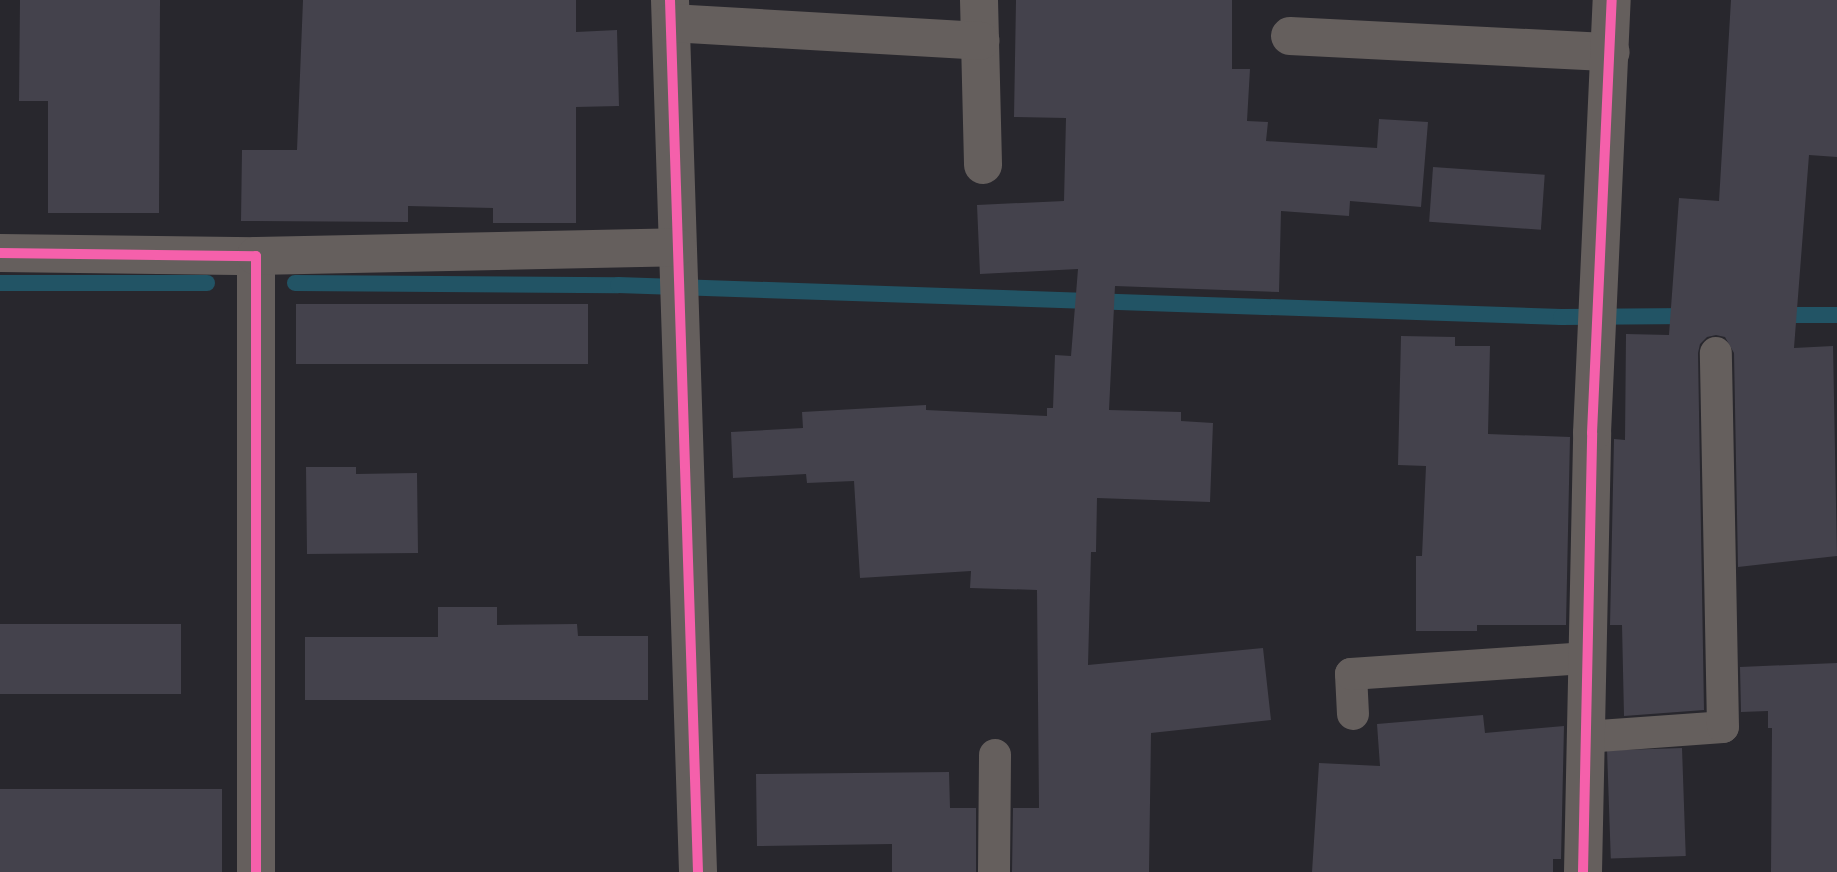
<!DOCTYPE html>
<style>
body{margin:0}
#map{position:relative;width:1837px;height:872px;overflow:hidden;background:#28272d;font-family:"Roboto Serif",serif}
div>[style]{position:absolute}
.stream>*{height:16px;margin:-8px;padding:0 8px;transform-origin:8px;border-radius:8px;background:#225465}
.building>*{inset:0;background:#44424c;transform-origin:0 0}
.service>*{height:32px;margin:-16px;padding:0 16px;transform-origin:16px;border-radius:16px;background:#655f5d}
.minor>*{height:38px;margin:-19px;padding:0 19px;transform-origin:19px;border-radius:19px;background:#655f5d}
.cycleway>*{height:10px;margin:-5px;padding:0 5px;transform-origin:5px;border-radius:5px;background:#f560ab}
span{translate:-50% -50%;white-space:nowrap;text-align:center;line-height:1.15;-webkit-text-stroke:5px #26252f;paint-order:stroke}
</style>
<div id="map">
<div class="stream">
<div style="left:0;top:283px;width:207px"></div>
<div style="left:295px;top:283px;width:323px;rotate:0.4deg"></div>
<div style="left:618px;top:285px;width:944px;rotate:1.94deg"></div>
<div style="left:1561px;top:317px;width:130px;rotate:-0.4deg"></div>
<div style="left:1776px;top:315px;width:61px"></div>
</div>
<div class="building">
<div style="clip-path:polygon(20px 0,160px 0,159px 213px,48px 213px,48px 101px,19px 101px)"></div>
<div style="clip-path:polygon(303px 0,576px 0,576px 32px,617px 30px,619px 106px,576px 107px,576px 223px,493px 223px,493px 208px,408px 206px,408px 222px,241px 221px,242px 150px,297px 150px)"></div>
<div style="clip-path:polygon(1016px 0,1232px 0,1232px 69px,1250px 69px,1247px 121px,1268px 122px,1266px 141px,1377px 148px,1379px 119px,1428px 122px,1421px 207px,1350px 201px,1349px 216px,1281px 211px,1279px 292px,1115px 286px,1109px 410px,1181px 412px,1181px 421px,1213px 423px,1210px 502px,1097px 498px,1096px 552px,1091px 552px,1088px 665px,1263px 648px,1271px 720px,1151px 733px,1149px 872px,1012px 872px,1013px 808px,1039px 808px,1037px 590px,970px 588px,971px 571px,860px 578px,854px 481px,807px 483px,806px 474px,733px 478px,731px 432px,803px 428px,802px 412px,926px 405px,926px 410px,1047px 416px,1047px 408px,1053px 408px,1055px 355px,1071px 356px,1078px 269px,980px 274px,977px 205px,1064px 201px,1066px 118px,1014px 117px)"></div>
<div style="clip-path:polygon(1731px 0,1837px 0,1837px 157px,1809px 155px,1794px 348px,1833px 346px,1837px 556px,1738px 567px,1734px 353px,1725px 337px,1716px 335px,1707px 337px,1700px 344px,1698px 353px,1704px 710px,1624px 716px,1622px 625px,1610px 625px,1614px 439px,1625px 440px,1626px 334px,1669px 335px,1679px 198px,1719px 201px)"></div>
<div style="left:1433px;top:167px;width:112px;height:55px;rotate:4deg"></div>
<div style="left:296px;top:304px;width:292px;height:60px"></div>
<div style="clip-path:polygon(1401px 336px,1455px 337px,1455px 346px,1490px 346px,1488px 434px,1570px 437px,1566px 625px,1477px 625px,1477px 631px,1416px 631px,1416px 556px,1422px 556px,1426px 466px,1398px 465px)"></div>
<div style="clip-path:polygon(306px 467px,356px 467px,356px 474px,417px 473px,418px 553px,307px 554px)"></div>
<div style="clip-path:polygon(438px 607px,497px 607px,497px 625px,577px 624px,578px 636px,648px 636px,648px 700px,305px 700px,305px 637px,438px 637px)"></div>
<div style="left:0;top:624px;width:181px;height:70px"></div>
<div style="clip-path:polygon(1837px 663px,1837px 872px,1771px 872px,1772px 728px,1768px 728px,1768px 711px,1741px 712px,1740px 667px)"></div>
<div style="clip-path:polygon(1483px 715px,1485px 733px,1564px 726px,1561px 859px,1553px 859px,1553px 872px,1312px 872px,1319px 763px,1380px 766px,1377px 724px)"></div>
<div style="left:1682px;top:748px;width:108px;height:75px;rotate:88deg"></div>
<div style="clip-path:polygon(949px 772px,950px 808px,976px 808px,976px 872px,892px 872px,892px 844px,757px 846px,756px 774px)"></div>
<div style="left:222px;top:789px;width:83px;height:222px;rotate:90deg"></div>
</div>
<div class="service">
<div style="left:1353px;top:714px;width:40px;rotate:-92.9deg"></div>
<div style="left:1351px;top:674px;width:237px;rotate:-3.9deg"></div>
<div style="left:1585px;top:737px;width:138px;rotate:-4.1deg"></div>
<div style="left:1723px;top:727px;width:374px;rotate:-91.1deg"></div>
<div style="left:994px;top:872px;width:117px;rotate:-89.5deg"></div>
</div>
<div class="minor">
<div style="left:670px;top:0;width:872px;rotate:88.16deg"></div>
<div style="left:979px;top:0;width:165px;rotate:88.6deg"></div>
<div style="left:671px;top:23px;width:310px;rotate:3.3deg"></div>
<div style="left:1290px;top:36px;width:321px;rotate:2.9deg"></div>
<div style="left:0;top:253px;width:256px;rotate:0.7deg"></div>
<div style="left:256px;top:256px;width:616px;rotate:90deg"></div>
<div style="left:256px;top:256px;width:421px;rotate:-1.2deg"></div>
<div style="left:1583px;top:872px;width:439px;rotate:-88.8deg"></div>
<div style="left:1592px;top:433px;width:433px;rotate:-87.4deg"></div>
</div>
<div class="cycleway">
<div style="left:670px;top:0;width:872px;rotate:88.16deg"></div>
<div style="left:0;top:253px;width:256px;rotate:0.7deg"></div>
<div style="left:256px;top:256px;width:616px;rotate:90deg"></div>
<div style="left:1583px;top:872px;width:439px;rotate:-88.8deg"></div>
<div style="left:1592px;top:433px;width:433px;rotate:-87.4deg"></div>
</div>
</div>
